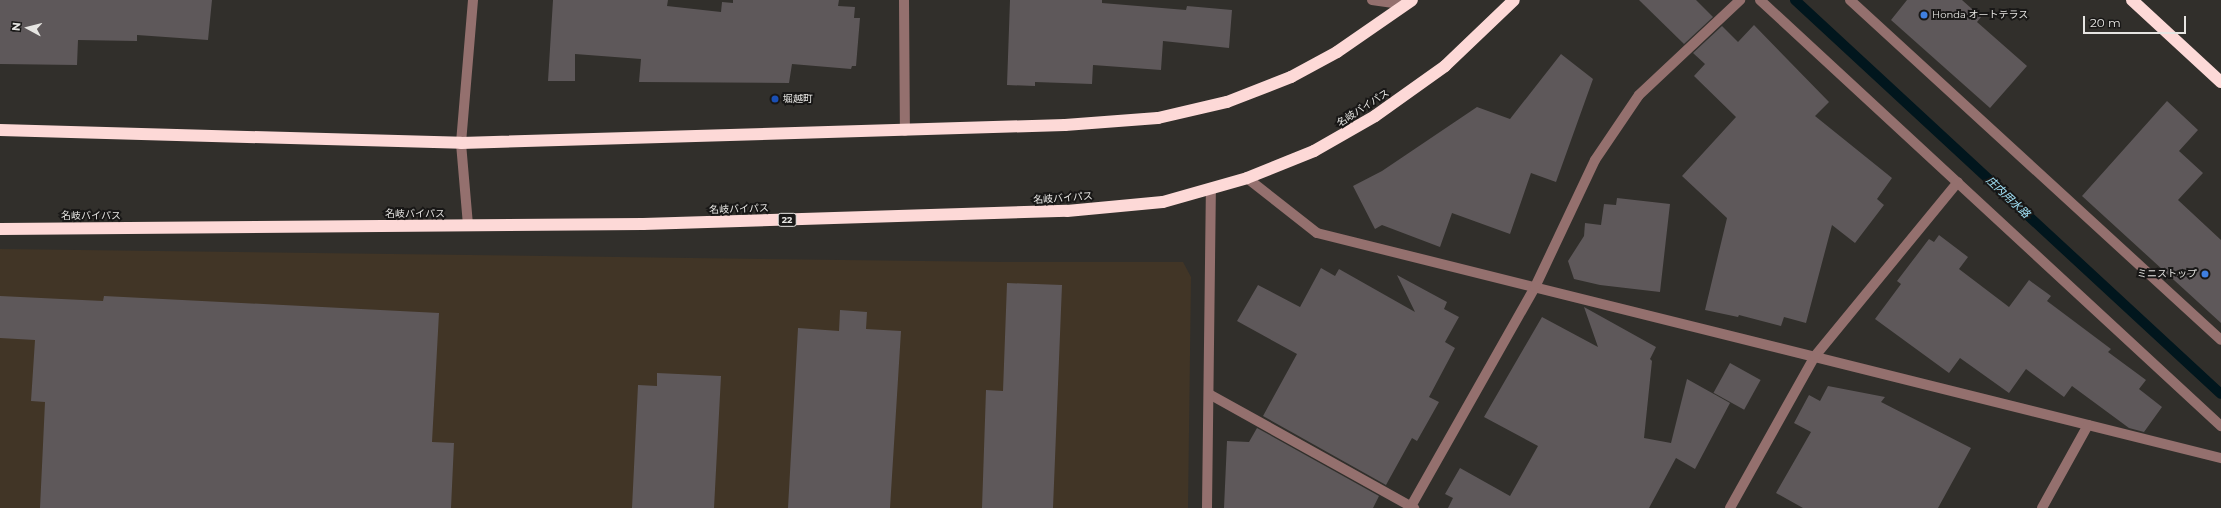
<!DOCTYPE html>
<meta charset="utf-8">
<style>
body{margin:0}
#map{position:relative;width:2221px;height:508px;overflow:hidden;background:#312f2b;font-family:Montserrat,"Noto Sans JP",sans-serif}
div>[style]{position:absolute}
.industrial>*{inset:0;background:#413526}
.stream>*{height:10px;margin:-5px;padding:0 5px;transform-origin:5px;border-radius:5px;background:#01161d}
.building>*{inset:0;background:#5e585a;transform-origin:0 0}
.minor>*{height:10px;margin:-5px;padding:0 5px;transform-origin:5px;border-radius:5px;background:#94706e}
.highway>*{height:12px;margin:-6px;padding:0 6px;transform-origin:6px;border-radius:6px;background:#fdd9d7}
.dots>*{width:11px;height:11px;translate:-50% -50%;box-sizing:border-box;border:2px solid #181716;border-radius:50%}
span{translate:-50% -50%;white-space:nowrap;text-align:center;line-height:1.15;-webkit-text-stroke:4px #181716;paint-order:stroke}
.shield-label span{padding:1px 3px;background:#181716;border:1px solid;border-radius:3px;-webkit-text-stroke-width:0}
.shield-label{font-size:9px;color:#e6e5e2;font-weight:700}
.poi-label{font-size:10px;color:#e6e5e2}
.left{translate:0 -50%;text-align:left}
.right{translate:-100% -50%;text-align:right}
.street-label{font-size:10px;color:#e6e5e2}
.water-label{font-size:11px;color:#a1e1f6;font-style:italic}
.north{position:absolute;left:8px;top:8px;width:40px;height:40px;-webkit-text-stroke:3px #181716;paint-order:stroke;rotate:277deg;font-size:11px;font-weight:700;line-height:16px;text-align:center;color:#e6e5e2}
.north::after{content:'';display:block;margin:auto;width:14px;height:18px;background:#e6e5e2;clip-path:polygon(50% 0,100% 100%,50% 72%,0 100%)}
.scale{position:absolute;left:2083px;top:16px;width:103px;height:18px;box-sizing:border-box;border:2px solid #e6e5e2;border-top:0;padding-left:5px;font-size:12px;line-height:14px;white-space:nowrap;color:#e6e5e2;-webkit-text-stroke:3px #181716;paint-order:stroke}
</style>
<div id="map">
<div class="industrial">
<div style="clip-path:polygon(0 249px,1003px 262px,1183px 262px,1191px 277px,1188px 508px,0 508px)"></div>
</div>
<div class="stream">
<div style="left:1795px;top:0;width:580px;rotate:42.77deg"></div>
</div>
<div class="building">
<div style="clip-path:polygon(0 0,212px 0,208px 40px,137px 35px,137px 41px,78px 40px,77px 65px,0 64px)"></div>
<div style="clip-path:polygon(553px 0,668px 0,667px 6px,721px 12px,722px 2px,733px 3px,733px 0,839px 0,838px 6px,855px 7px,854px 18px,860px 18px,856px 66px,852px 66px,851px 69px,792px 64px,789px 83px,639px 82px,641px 59px,575px 54px,575px 81px,548px 81px)"></div>
<div style="clip-path:polygon(1010px 0,1102px 0,1102px 3px,1186px 10px,1187px 6px,1232px 10px,1229px 48px,1163px 41px,1161px 70px,1093px 65px,1092px 84px,1035px 82px,1035px 86px,1007px 85px)"></div>
<div style="clip-path:polygon(1639px 0,1696px 0,1713px 17px,1684px 44px)"></div>
<div style="clip-path:polygon(1907px 0,1962px 0,1981px 17px,1977px 22px,2027px 66px,1990px 108px,1891px 20px)"></div>
<div style="clip-path:polygon(1754px 25px,1829px 102px,1815px 116px,1892px 178px,1877px 199px,1884px 205px,1855px 243px,1832px 225px,1806px 323px,1784px 317px,1781px 326px,1739px 315px,1738px 317px,1705px 310px,1727px 218px,1682px 176px,1736px 117px,1694px 76px,1705px 64px,1693px 53px,1722px 26px,1738px 42px)"></div>
<div style="clip-path:polygon(1561px 54px,1593px 79px,1556px 182px,1531px 173px,1510px 234px,1452px 213px,1440px 247px,1382px 225px,1375px 229px,1353px 186px,1382px 171px,1477px 107px,1510px 119px)"></div>
<div style="clip-path:polygon(2167px 101px,2198px 130px,2179px 151px,2203px 173px,2178px 200px,2221px 240px,2221px 323px,2082px 196px)"></div>
<div style="clip-path:polygon(1617px 198px,1670px 204px,1660px 292px,1600px 285px,1574px 279px,1568px 261px,1584px 236px,1585px 223px,1601px 225px,1604px 204px,1616px 205px)"></div>
<div style="clip-path:polygon(1939px 235px,1968px 257px,1959px 269px,2009px 307px,2029px 280px,2051px 296px,2047px 301px,2111px 349px,2108px 352px,2146px 380px,2139px 389px,2162px 407px,2144px 432px,2129px 428px,2072px 386px,2064px 397px,2026px 369px,2009px 393px,1960px 358px,1949px 373px,1875px 319px,1901px 284px,1897px 281px,1929px 239px,1934px 242px)"></div>
<div style="clip-path:polygon(1321px 268px,1335px 276px,1339px 269px,1415px 312px,1397px 275px,1447px 302px,1444px 309px,1459px 317px,1445px 342px,1455px 348px,1429px 397px,1439px 402px,1417px 441px,1412px 438px,1386px 485px,1263px 416px,1297px 354px,1237px 321px,1258px 285px,1300px 307px)"></div>
<div style="clip-path:polygon(1007px 283px,1062px 285px,1053px 508px,982px 508px,986px 390px,1003px 391px)"></div>
<div style="clip-path:polygon(0 296px,103px 301px,104px 296px,439px 313px,432px 442px,454px 443px,451px 508px,40px 508px,45px 402px,31px 401px,35px 340px,0 338px)"></div>
<div style="clip-path:polygon(1584px 307px,1656px 347px,1650px 359px,1652px 361px,1644px 438px,1671px 443px,1687px 379px,1730px 403px,1695px 469px,1676px 458px,1649px 508px,1448px 508px,1453px 498px,1445px 494px,1460px 468px,1510px 496px,1538px 446px,1484px 417px,1542px 317px,1598px 347px)"></div>
<div style="clip-path:polygon(840px 310px,867px 312px,866px 329px,901px 331px,890px 508px,788px 508px,798px 328px,839px 331px)"></div>
<div style="left:1730px;top:363px;width:35px;height:34px;rotate:29deg"></div>
<div style="clip-path:polygon(657px 373px,721px 376px,714px 508px,632px 508px,638px 385px,657px 386px)"></div>
<div style="clip-path:polygon(1828px 386px,1885px 397px,1881px 402px,1971px 448px,1938px 508px,1803px 508px,1776px 493px,1811px 432px,1794px 423px,1809px 395px,1820px 401px)"></div>
<div style="clip-path:polygon(1257px 428px,1379px 496px,1373px 508px,1224px 508px,1227px 441px,1249px 442px)"></div>
</div>
<div class="minor">
<div style="left:904px;top:0;width:131px;rotate:89.6deg"></div>
<div style="left:1372px;top:0;width:34px;rotate:8deg"></div>
<div style="left:1760px;top:0;width:628px;rotate:42.74deg"></div>
<div style="left:1850px;top:0;width:503px;rotate:42.5deg"></div>
<div style="left:1247px;top:178px;width:89px;rotate:38.2deg"></div>
<div style="left:1317px;top:233px;width:932px;rotate:13.98deg"></div>
<div style="left:468px;top:225px;width:82px;rotate:-94.9deg"></div>
<div style="left:461px;top:143px;width:144px;rotate:-85.2deg"></div>
<div style="left:1209px;top:394px;width:235px;rotate:29.1deg"></div>
<div style="left:1207px;top:508px;width:319px;rotate:-89.3deg"></div>
<div style="left:1410px;top:508px;width:254px;rotate:-60.5deg"></div>
<div style="left:1535px;top:287px;width:140px;rotate:-64.7deg"></div>
<div style="left:1595px;top:160px;width:78px;rotate:-55.9deg"></div>
<div style="left:1639px;top:95px;width:139px;rotate:-43.2deg"></div>
<div style="left:1730px;top:508px;width:174px;rotate:-60.8deg"></div>
<div style="left:1815px;top:356px;width:225px;rotate:-50.6deg"></div>
<div style="left:2042px;top:508px;width:95px;rotate:-61deg"></div>
</div>
<div class="highway">
<div style="left:2132px;top:0;width:121px;rotate:42.7deg"></div>
<div style="left:0;top:130px;width:461px;rotate:1.6deg"></div>
<div style="left:461px;top:143px;width:604px;rotate:-1.71deg"></div>
<div style="left:1065px;top:125px;width:93px;rotate:-4.3deg"></div>
<div style="left:1158px;top:118px;width:71px;rotate:-13.1deg"></div>
<div style="left:1227px;top:102px;width:69px;rotate:-21.3deg"></div>
<div style="left:1291px;top:77px;width:52px;rotate:-28.5deg"></div>
<div style="left:1337px;top:52px;width:91px;rotate:-34.7deg"></div>
<div style="left:0;top:229px;width:643px;rotate:-0.45deg"></div>
<div style="left:643px;top:224px;width:424px;rotate:-1.8deg"></div>
<div style="left:1067px;top:211px;width:96px;rotate:-5.4deg"></div>
<div style="left:1163px;top:202px;width:87px;rotate:-15.9deg"></div>
<div style="left:1247px;top:178px;width:72px;rotate:-21.9deg"></div>
<div style="left:1314px;top:151px;width:70px;rotate:-29.8deg"></div>
<div style="left:1375px;top:116px;width:86px;rotate:-35.5deg"></div>
<div style="left:1445px;top:66px;width:95px;rotate:-43.7deg"></div>
</div>
<div class="dots">
<div style="left:1924px;top:15px;background:#3f7fe0"></div>
<div style="left:775px;top:99px;background:#1a4fb4"></div>
<div style="left:2205px;top:274px;background:#3f7fe0"></div>
</div>
<div class="shield-label">
<span style="left:787px;top:220px">22</span>
</div>
<div class="poi-label">
<span class="left" style="left:1932px;top:15px">Honda オートテラス</span>
<span class="left" style="left:783px;top:99px">堀越町</span>
<span class="right" style="left:2197px;top:274px">ミニストップ</span>
</div>
<div class="street-label">
<span style="left:1363px;top:108px;rotate:-33deg">名岐バイパス</span>
<span style="left:1063px;top:198px;rotate:-4deg">名岐バイパス</span>
<span style="left:739px;top:209px;rotate:-2deg">名岐バイパス</span>
<span style="left:415px;top:214px">名岐バイパス</span>
<span style="left:91px;top:216px">名岐バイパス</span>
</div>
<div class="water-label">
<span style="left:2008px;top:197px;rotate:43deg">庄内用水路</span>
</div>
<div class="north">N</div>
<div class="scale">20 m</div>
</div>
